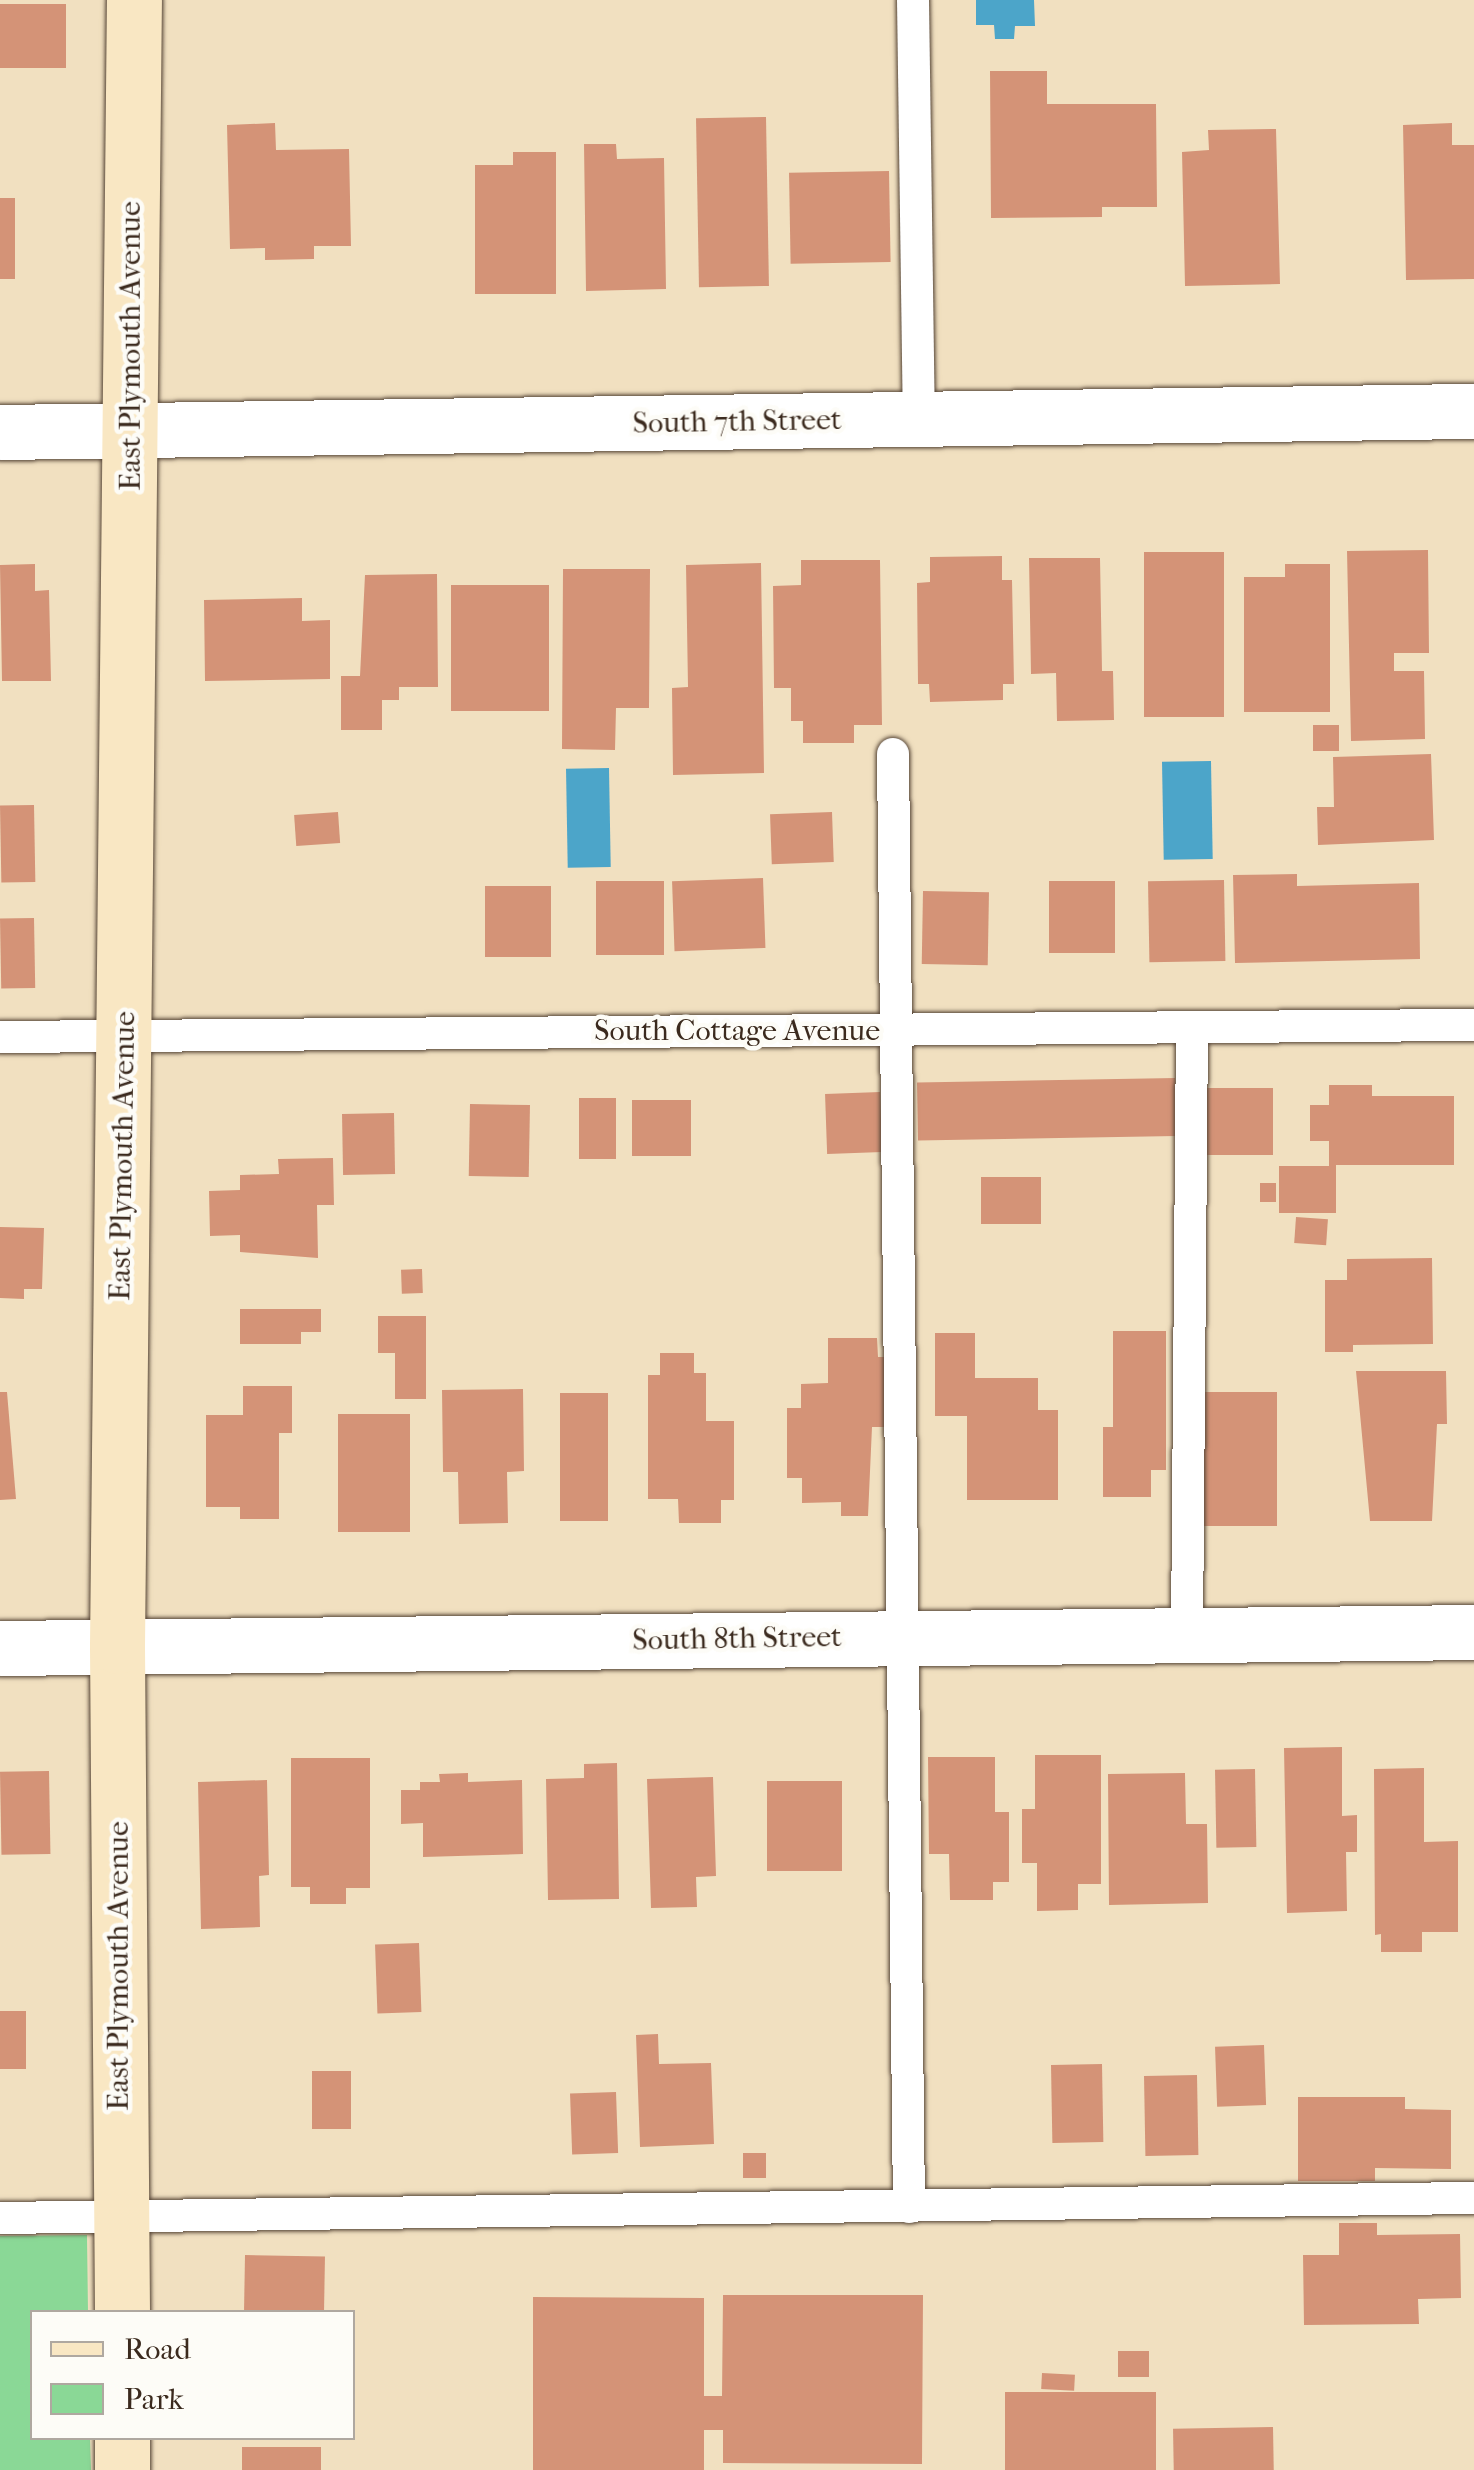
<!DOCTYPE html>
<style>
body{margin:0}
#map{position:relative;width:1474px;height:2470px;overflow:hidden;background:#f1e0c0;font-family:"IM FELL French Canon",serif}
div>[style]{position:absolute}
.green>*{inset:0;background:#8ad896}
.water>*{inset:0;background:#4ca5c9;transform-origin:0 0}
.building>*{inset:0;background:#d49377;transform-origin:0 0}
.roads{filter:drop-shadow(0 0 2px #564536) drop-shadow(0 0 2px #564536)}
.service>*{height:32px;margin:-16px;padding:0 16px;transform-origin:16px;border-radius:16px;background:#fff}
.minor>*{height:55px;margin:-27.5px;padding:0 27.5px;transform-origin:27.5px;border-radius:27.5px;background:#fff}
.secondary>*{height:55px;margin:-27.5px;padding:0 27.5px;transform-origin:27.5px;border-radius:27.5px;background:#f9e7c3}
span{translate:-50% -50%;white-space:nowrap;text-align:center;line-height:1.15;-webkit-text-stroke:9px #fdfcf7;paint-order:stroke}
.street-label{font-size:30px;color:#3b2a1e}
.legend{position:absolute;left:30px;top:2310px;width:325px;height:130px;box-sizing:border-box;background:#fdfcf7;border:2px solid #afa8a0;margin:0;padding:12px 18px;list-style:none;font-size:30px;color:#3b2a1e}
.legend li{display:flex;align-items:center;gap:20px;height:50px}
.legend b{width:50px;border:2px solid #afa8a0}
</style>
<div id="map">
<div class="green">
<div style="clip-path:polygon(87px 2235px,88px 2312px,32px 2312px,32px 2438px,90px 2438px,91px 2470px,0 2470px,0 2236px)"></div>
</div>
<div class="water">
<div style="clip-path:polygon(976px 0,1034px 0,1035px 26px,1015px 26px,1014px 39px,995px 39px,994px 25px,976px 25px)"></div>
<div style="left:1211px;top:761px;width:98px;height:49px;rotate:89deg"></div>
<div style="left:609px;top:768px;width:99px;height:43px;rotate:89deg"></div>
</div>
<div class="building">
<div style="left:0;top:4px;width:66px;height:64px"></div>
<div style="clip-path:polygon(990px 71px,1047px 71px,1047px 104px,1156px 104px,1157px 207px,1102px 207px,1102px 217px,991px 218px)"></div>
<div style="left:766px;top:117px;width:169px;height:70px;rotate:89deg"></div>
<div style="clip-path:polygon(275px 123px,276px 150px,349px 149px,351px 246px,314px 246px,314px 259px,265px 260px,265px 248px,230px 249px,227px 125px)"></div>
<div style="clip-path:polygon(1452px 123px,1452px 145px,1474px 145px,1474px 279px,1406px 280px,1403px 125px)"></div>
<div style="clip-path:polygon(1276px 129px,1280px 284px,1185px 286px,1182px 152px,1209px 150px,1208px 130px)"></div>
<div style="clip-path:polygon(584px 144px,616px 144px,617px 159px,664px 158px,666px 289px,586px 291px)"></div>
<div style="clip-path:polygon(513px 152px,556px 152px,556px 294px,475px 294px,475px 165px,513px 165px)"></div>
<div style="left:889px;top:171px;width:91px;height:100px;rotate:89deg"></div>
<div style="left:0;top:198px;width:15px;height:81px"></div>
<div style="clip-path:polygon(1428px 550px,1429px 653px,1394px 653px,1394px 671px,1424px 671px,1425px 739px,1351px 741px,1347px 551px)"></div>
<div style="left:1224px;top:552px;width:165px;height:80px;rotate:90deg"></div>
<div style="clip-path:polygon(1002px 556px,1002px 580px,1012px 580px,1014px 684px,1003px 684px,1003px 700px,930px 702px,929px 684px,918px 684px,917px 583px,930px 582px,930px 557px)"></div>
<div style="clip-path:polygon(1029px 558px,1100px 558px,1102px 671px,1113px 671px,1114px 720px,1057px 721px,1056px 673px,1031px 674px)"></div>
<div style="clip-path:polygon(801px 560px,880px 560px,882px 725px,854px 725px,854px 743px,803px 743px,803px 721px,791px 721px,791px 688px,774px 688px,773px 586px,801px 585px)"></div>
<div style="clip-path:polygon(761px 563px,764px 773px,673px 775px,672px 688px,688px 687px,686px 565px)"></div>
<div style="clip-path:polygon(35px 564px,35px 591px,49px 590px,51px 681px,2px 681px,0 565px)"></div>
<div style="clip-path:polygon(1285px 564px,1330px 564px,1330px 712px,1244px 712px,1244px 577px,1285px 577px)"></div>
<div style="clip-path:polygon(563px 569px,650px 569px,649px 708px,616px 708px,615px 750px,562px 749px)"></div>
<div style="clip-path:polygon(437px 574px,438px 687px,399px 687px,399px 700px,382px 700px,382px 730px,341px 730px,341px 676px,360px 676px,365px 575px)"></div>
<div style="left:451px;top:585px;width:98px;height:126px"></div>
<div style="clip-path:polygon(302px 598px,302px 621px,330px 620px,330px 679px,205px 681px,204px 600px)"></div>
<div style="left:1313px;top:725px;width:26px;height:26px"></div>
<div style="clip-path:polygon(1431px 754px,1434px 840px,1318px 845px,1317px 807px,1334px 807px,1333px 757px)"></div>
<div style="left:34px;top:805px;width:77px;height:34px;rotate:89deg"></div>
<div style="left:338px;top:812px;width:31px;height:44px;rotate:86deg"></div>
<div style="left:832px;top:812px;width:50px;height:62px;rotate:88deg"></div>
<div style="clip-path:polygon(1297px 874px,1297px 886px,1419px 883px,1420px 959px,1235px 963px,1233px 875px)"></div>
<div style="left:763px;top:878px;width:70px;height:91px;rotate:88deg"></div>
<div style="left:1224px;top:880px;width:81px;height:76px;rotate:89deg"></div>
<div style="left:596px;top:881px;width:68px;height:74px"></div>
<div style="left:1049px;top:881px;width:66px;height:72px"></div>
<div style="left:485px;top:886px;width:66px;height:71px"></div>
<div style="left:923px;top:891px;width:66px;height:73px;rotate:1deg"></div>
<div style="left:34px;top:918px;width:70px;height:34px;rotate:89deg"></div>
<div style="left:1175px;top:1078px;width:58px;height:258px;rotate:89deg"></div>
<div style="clip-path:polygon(1329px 1085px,1372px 1085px,1372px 1096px,1454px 1096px,1454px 1165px,1336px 1165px,1336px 1213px,1279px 1213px,1279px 1166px,1329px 1166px,1329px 1141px,1310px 1141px,1310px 1105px,1329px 1105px)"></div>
<div style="left:1207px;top:1088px;width:66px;height:67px"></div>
<div style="left:880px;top:1092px;width:60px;height:55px;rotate:88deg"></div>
<div style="left:616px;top:1098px;width:61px;height:37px;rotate:90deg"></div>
<div style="left:691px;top:1100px;width:56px;height:59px;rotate:90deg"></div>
<div style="left:470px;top:1104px;width:60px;height:72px;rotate:1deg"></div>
<div style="left:394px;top:1113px;width:61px;height:52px;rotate:89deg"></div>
<div style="clip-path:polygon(333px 1158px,334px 1205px,317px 1205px,318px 1258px,240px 1252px,240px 1235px,210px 1236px,209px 1191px,240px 1190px,240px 1175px,279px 1174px,278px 1159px)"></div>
<div style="left:981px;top:1177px;width:60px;height:47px"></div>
<div style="left:1260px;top:1183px;width:16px;height:19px"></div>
<div style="left:1296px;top:1217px;width:32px;height:26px;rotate:4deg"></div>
<div style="clip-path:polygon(0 1227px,44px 1228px,42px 1289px,24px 1289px,24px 1299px,0 1298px)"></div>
<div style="clip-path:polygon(1432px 1258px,1433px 1344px,1353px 1345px,1353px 1352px,1325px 1352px,1325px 1280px,1347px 1280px,1347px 1259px)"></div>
<div style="left:422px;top:1269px;width:24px;height:21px;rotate:88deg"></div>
<div style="clip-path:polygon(240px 1309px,321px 1309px,321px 1332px,301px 1332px,301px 1344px,240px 1344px)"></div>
<div style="clip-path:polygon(378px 1316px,426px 1316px,426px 1399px,395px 1399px,395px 1353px,378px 1353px)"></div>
<div style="clip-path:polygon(1113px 1331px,1166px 1331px,1166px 1470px,1151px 1470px,1151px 1497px,1103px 1497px,1103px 1427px,1113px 1427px)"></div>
<div style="clip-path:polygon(935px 1333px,975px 1333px,975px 1378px,1038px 1378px,1038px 1410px,1058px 1410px,1058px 1500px,967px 1500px,967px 1416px,935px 1416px)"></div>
<div style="clip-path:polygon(828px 1338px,877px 1338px,878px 1357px,886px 1357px,887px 1427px,872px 1427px,868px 1516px,841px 1516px,841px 1502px,802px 1503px,802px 1478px,787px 1478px,787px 1408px,801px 1408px,801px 1384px,828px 1383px)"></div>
<div style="clip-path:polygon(660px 1353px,694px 1353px,694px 1373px,706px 1373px,706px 1421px,734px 1421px,734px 1500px,721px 1500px,721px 1523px,679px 1523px,678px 1499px,648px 1499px,648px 1375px,660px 1375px)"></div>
<div style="clip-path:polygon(1356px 1371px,1446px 1371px,1447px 1424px,1437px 1424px,1432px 1521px,1370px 1521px)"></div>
<div style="clip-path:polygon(243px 1386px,292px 1386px,292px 1433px,279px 1433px,279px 1519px,240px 1519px,240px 1507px,206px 1507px,206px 1415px,243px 1415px)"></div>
<div style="clip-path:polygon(523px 1389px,524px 1471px,507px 1472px,508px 1523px,459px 1524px,458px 1472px,443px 1472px,442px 1390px)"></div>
<div style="clip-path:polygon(0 1392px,7px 1392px,16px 1499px,0 1500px)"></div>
<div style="left:1195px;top:1392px;width:82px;height:134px"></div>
<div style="left:608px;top:1393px;width:128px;height:48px;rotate:90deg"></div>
<div style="left:338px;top:1414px;width:72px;height:118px"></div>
<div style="clip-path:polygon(1342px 1747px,1342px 1816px,1357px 1815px,1357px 1852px,1346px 1852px,1347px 1911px,1287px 1913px,1284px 1748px)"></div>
<div style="clip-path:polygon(1035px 1755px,1101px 1755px,1101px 1884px,1078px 1884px,1078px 1910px,1037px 1911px,1037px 1863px,1022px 1863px,1022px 1809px,1035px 1809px)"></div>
<div style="clip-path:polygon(928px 1757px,995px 1757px,995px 1812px,1009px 1812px,1009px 1882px,993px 1882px,993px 1900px,950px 1900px,949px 1854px,929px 1854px)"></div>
<div style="clip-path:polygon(291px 1758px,370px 1758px,370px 1888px,346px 1888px,346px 1904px,310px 1904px,310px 1887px,291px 1887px)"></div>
<div style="clip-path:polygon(617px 1763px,619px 1899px,548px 1900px,546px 1779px,584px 1778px,584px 1764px)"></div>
<div style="clip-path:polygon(1424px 1768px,1424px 1842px,1458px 1841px,1458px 1932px,1422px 1932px,1422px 1952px,1381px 1952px,1381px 1934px,1375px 1935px,1374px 1769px)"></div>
<div style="left:1255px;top:1769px;width:78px;height:40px;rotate:89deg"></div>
<div style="left:49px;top:1771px;width:83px;height:49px;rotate:89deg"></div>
<div style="clip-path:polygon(468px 1773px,468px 1782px,522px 1780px,523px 1854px,423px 1857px,423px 1823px,401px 1824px,401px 1790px,420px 1790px,420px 1782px,440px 1782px,439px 1774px)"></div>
<div style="clip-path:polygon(1185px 1773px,1186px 1824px,1207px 1824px,1208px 1903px,1109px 1905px,1108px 1774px)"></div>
<div style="clip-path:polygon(713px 1777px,716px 1876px,696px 1877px,697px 1907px,651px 1908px,647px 1779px)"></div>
<div style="clip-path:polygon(267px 1780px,269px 1875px,259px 1876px,260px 1927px,201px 1929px,198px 1782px)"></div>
<div style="left:767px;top:1781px;width:75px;height:90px"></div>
<div style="left:419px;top:1943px;width:69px;height:44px;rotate:88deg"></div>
<div style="left:0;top:2011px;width:26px;height:58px"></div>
<div style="clip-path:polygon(658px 2034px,659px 2064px,711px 2063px,714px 2144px,640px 2147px,636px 2035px)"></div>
<div style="left:1264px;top:2045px;width:60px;height:49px;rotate:88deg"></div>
<div style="left:1102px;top:2064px;width:78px;height:51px;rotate:89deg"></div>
<div style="left:312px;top:2071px;width:39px;height:58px"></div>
<div style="left:1197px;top:2075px;width:80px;height:53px;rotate:89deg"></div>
<div style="left:616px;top:2092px;width:61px;height:46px;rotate:88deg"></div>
<div style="clip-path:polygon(1298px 2097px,1405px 2097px,1405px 2109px,1451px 2110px,1451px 2169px,1375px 2168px,1375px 2181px,1298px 2181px)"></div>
<div style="left:743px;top:2153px;width:23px;height:25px"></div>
<div style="clip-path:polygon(1339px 2223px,1377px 2223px,1377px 2235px,1460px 2234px,1461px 2298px,1418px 2299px,1419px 2324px,1304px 2325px,1303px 2255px,1339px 2255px)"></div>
<div style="left:245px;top:2255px;width:80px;height:57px;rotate:1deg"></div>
<div style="clip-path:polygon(723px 2295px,923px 2295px,922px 2464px,723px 2463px,723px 2430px,704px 2430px,704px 2470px,533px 2470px,533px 2297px,704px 2298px,704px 2396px,722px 2396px)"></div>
<div style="left:1118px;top:2351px;width:31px;height:26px"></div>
<div style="left:1042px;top:2373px;width:33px;height:16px;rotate:3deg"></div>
<div style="left:1005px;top:2392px;width:151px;height:78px"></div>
<div style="left:1273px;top:2427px;width:43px;height:100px;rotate:89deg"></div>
<div style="left:321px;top:2447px;width:23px;height:79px;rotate:90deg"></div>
</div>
<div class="roads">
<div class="service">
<div style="left:913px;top:0;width:420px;rotate:89.2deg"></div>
<div style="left:893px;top:754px;width:1453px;rotate:89.37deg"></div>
<div style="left:0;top:1037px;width:1474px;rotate:-0.47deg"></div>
<div style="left:1187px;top:1635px;width:608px;rotate:-89.53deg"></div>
<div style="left:0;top:2218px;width:1474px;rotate:-0.78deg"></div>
</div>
<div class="minor">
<div style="left:0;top:432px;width:1474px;rotate:-0.82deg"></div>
<div style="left:0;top:1648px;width:1474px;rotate:-0.62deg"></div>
</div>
<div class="secondary">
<div style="left:122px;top:2312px;width:666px;rotate:-90.43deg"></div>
<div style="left:117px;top:1646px;width:1646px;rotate:-89.41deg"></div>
<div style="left:122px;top:2438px;width:32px;rotate:90deg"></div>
</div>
</div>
<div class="street-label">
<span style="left:131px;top:346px;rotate:-90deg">East Plymouth Avenue</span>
<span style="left:737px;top:422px;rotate:-1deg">South 7th Street</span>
<span style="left:737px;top:1031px">South Cottage Avenue</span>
<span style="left:123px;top:1156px;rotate:-89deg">East Plymouth Avenue</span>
<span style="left:737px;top:1639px;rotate:-1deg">South 8th Street</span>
<span style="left:119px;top:1966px;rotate:-90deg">East Plymouth Avenue</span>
</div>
<ul class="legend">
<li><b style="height:12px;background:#f9e7c3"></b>Road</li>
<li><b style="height:28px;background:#8ad896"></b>Park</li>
</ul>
</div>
